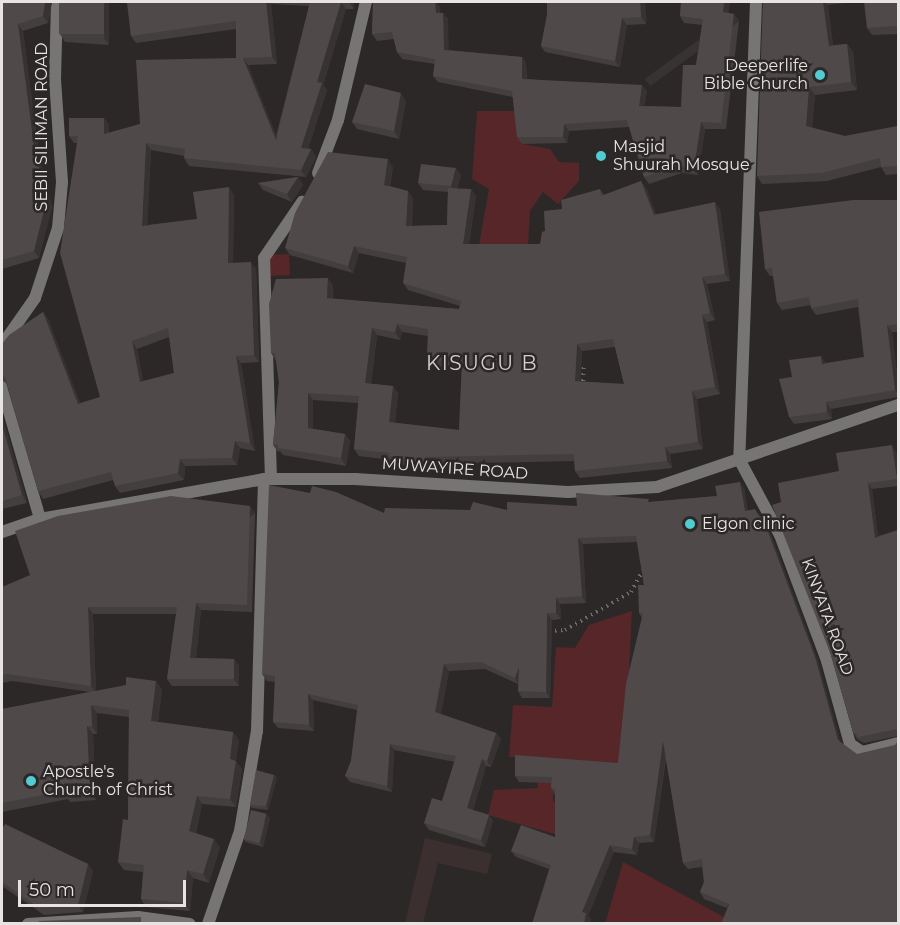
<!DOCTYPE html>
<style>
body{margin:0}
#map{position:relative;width:900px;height:925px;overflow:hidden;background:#2d2828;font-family:Montserrat,sans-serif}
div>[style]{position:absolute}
.built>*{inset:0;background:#3b2f2f}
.green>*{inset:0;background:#562628;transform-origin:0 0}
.path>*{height:4px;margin-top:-2px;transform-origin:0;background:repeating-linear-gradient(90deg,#716c6c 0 1.5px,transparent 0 6px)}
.minor>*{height:12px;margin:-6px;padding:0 6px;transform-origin:6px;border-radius:6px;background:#777474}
.wall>*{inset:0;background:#443f3f}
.shaded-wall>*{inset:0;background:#373333;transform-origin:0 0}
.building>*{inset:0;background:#4f4949;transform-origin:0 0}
.dots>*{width:16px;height:16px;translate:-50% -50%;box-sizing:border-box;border:3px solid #2d2828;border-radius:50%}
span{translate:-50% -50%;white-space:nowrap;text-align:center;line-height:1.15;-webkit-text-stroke:5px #2d2828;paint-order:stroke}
.poi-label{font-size:16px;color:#e8e4e4}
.right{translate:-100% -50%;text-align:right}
.left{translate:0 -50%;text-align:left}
.street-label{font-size:16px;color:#e8e4e4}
.quarter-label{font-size:20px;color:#d5cecd;letter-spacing:1.5px}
.frame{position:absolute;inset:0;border:3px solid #e8e4e4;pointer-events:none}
.scale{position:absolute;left:18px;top:880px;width:168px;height:27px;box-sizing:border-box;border:3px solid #e8e4e4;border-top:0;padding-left:8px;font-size:18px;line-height:21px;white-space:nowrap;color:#e8e4e4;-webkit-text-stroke:4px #2d2828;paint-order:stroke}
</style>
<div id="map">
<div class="built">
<div style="clip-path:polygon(425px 838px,492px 854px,487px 874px,438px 863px,423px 923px,405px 923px)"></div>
</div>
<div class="green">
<div style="clip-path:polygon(477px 111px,518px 111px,522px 144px,550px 149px,559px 162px,579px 163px,579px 181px,558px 204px,543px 192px,530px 211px,528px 246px,479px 245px,489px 189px,472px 179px)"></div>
<div style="left:289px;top:254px;width:21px;height:23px;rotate:87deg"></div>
<div style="clip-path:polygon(632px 611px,624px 769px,555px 761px,553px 800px,558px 807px,558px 835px,488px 815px,494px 790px,538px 788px,534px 757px,509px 757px,513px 705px,552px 707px,556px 647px,575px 648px,589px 625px)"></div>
<div style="clip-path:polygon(623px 862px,724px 917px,722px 923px,605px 924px)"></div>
</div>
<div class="path">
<div style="left:583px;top:387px;width:23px;rotate:-88deg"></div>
<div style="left:549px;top:631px;width:16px;rotate:-4deg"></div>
<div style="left:565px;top:630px;width:76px;rotate:-29.9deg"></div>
<div style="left:631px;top:592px;width:26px;rotate:-61deg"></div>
</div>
<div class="minor">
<div style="left:756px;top:2px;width:457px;rotate:92.1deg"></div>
<div style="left:739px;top:459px;width:86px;rotate:61.7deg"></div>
<div style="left:780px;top:535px;width:134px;rotate:69.5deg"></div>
<div style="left:827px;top:661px;width:86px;rotate:74.5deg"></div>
<div style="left:850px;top:744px;width:14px;rotate:34deg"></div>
<div style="left:862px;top:752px;width:37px;rotate:-14deg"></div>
<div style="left:318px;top:173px;width:57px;rotate:-69.3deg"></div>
<div style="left:338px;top:120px;width:121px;rotate:-76.7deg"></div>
<div style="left:2px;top:345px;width:57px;rotate:-54.9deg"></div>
<div style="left:35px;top:298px;width:74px;rotate:-71.8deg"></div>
<div style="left:58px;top:228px;width:46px;rotate:-85deg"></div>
<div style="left:62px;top:182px;width:103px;rotate:-93.9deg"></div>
<div style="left:55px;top:79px;width:77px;rotate:-88.5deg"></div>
<div style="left:2px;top:387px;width:137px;rotate:73.9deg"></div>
<div style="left:271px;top:479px;width:221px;rotate:-91.8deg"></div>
<div style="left:264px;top:258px;width:68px;rotate:-55.8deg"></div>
<div style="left:2px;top:532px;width:40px;rotate:-18.9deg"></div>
<div style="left:40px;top:519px;width:228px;rotate:-10.1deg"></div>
<div style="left:264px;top:479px;width:91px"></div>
<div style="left:355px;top:479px;width:213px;rotate:3.5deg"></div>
<div style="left:568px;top:492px;width:89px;rotate:-3.2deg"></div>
<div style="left:657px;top:487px;width:255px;rotate:-18.8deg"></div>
<div style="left:28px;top:924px;width:110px;rotate:-3.6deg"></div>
<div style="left:138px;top:917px;width:52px;rotate:7.7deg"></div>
<div style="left:208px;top:924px;width:98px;rotate:-71deg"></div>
<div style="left:240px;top:831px;width:101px;rotate:-80.4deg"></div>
<div style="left:257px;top:731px;width:252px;rotate:-88.4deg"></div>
</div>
<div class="wall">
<div style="clip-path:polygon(2px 2px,52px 2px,48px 23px,23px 31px,39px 154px,52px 207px,39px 258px,2px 269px)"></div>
<div style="clip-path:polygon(109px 2px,109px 45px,65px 42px,60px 34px)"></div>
<div style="clip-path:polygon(evenodd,127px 2px,353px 2px,354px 9px,346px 9px,323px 85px,327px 90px,308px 149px,311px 149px,316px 157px,306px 177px,189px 166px,184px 158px,185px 156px,151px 150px,147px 225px,197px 219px,234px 195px,233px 263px,256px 269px,259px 362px,241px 363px,255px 451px,240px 448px,237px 465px,185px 466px,184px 480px,120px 493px,115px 486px,113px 480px,43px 499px,38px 491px,6px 383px,2px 380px,2px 344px,43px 312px,48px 319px,80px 403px,100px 397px,77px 143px,74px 143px,69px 136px,104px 118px,109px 125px,109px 133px,140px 124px,236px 58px,236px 29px,136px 43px,131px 36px,127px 2px,271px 4px,309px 6px,276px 136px,248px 65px,277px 64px,271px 4px,127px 2px,169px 337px,174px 373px,143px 381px,137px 349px,169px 337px)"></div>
<div style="clip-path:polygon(373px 2px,436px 2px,440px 7px,440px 13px,443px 13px,448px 19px,448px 50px,522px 57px,526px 63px,527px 79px,647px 91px,644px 106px,681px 107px,696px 65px,702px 25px,684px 23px,680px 16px,681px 3px,654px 2px,730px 2px,728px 13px,734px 14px,739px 21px,726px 129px,705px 129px,698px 175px,682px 173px,649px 184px,644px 177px,629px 127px,569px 131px,567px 143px,522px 144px,517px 137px,513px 97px,438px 82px,433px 76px,435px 64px,402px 59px,397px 52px,394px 39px,377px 41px,372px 34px)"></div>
<div style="clip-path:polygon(645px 2px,646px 24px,627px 25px,620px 67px,545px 52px,541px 46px,547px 15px)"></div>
<div style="clip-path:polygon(763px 2px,852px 2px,828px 5px,833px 45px,847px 44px,853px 52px,857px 90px,815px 95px,812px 128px,845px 136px,898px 126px,898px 174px,886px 175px,881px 167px,827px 181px,762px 184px,757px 176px)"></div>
<div style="clip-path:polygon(898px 2px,898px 34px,872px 35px,867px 28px)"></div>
<div style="clip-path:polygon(406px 101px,399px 139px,357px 129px,352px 122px)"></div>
<div style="clip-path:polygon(evenodd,393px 167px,390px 186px,408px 191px,413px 198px,412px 226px,447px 225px,448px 192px,423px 190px,418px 183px,461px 175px,457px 189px,471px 189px,476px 196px,469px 244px,540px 244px,545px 231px,562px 209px,600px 189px,604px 195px,641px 181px,646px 188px,656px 214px,720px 209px,730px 281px,707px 284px,715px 320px,707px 322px,720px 394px,697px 399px,703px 449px,670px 454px,672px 468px,580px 478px,575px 471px,574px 461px,431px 464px,430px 470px,394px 463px,391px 460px,359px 456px,354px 449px,358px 403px,313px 400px,313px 429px,345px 434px,350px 441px,346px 466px,283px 455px,280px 451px,278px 452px,273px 445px,279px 382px,276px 361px,271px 353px,333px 285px,333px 299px,459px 309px,460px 306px,408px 290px,403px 283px,406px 263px,359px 253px,353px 273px,290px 255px,285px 248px,393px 167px,402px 332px,428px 336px,427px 360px,432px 367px,462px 368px,459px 430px,395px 423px,398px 393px,393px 386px,371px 384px,377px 335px,400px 340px,402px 332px,393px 167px,615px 347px,624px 384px,580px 382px,582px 351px,615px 347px)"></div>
<div style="clip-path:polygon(298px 177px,303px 185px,292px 202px,263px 190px,258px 183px)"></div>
<div style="clip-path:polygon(898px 200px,898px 332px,892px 332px,898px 383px,898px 397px,831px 409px,832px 419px,794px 424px,789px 417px,792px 377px,826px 363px,864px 357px,858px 307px,816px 315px,811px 308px,811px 305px,782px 310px,777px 303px,773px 276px,770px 276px,765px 269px)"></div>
<div style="clip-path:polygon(2px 415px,27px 503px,2px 509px)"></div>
<div style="clip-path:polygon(896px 451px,898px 466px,898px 486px,872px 489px,878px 536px,898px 530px,898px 736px,864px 743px,857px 739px,853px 732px,830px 652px,781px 502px,839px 471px)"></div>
<div style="clip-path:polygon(744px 488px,748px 511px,760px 515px,772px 538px,819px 664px,727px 908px,704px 899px,700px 892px,704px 882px,702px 867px,688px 869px,683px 863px,666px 759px,654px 842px,639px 843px,637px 855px,614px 852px,588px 916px,591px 919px,590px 924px,532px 924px,549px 869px,516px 857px,511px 851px,555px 837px,555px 795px,551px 788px,551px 783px,519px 782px,515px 776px,618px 763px,642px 618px,639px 613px,644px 585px,637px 542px,583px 544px,586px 603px,560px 604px,561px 619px,552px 620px,550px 698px,522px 698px,518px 691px,518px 684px,485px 669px,449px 671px,441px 714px,496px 733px,501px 739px,491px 767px,486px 766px,473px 810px,489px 815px,493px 821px,485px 847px,429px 830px,424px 823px,442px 801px,455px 762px,394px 750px,392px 792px,350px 782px,345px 776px,351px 761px,357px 710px,313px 700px,314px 731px,278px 728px,273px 722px,275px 682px,267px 681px,262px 674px,384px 513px,470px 510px,507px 510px,651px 502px,717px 496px)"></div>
<div style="clip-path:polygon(255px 513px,252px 612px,201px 610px,196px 658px,234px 659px,239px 666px,239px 686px,172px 686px,167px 679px,176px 614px,93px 614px,96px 691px,162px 689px,158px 722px,233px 732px,239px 740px,236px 761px,242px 769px,236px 807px,202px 804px,196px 833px,220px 847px,209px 883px,193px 878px,190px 911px,146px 907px,141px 899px,143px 872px,124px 870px,118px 862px,128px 820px,129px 717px,97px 713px,97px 734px,93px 734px,96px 800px,70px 802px,68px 799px,2px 812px,2px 709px,90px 692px,12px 681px,2px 683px,2px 587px)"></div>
<div style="clip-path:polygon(274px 775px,277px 778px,268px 810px,252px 808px,250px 805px)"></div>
<div style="clip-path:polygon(270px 818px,263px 847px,246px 842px,243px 839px)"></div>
<div style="clip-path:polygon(2px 825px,3px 827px,88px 864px,93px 871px,83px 912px,44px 915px,2px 886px)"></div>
</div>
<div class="shaded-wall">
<div style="clip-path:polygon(45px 2px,52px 2px,48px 23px,43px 16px)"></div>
<div style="clip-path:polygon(104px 2px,109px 2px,109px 45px,104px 38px)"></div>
<div style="clip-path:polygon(266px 2px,269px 2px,271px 4px,277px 64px,272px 57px)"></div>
<div style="clip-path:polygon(341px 2px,346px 9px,323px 85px,327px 90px,306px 155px,301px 148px,317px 82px)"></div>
<div style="clip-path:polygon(349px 2px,353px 2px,354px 9px)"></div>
<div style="clip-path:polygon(435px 2px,440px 7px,441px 20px,436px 13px)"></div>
<div style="clip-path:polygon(640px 2px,645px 2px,646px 24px,641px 17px)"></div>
<div style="clip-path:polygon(724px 2px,730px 2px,728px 19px,723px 12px)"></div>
<div style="clip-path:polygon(823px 2px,825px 2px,828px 5px,834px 54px,829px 46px)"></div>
<div style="clip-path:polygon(443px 13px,448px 19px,449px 57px,444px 50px)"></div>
<div style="left:734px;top:14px;width:9px;height:110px;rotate:54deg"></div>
<div style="clip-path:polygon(622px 18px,627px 25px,620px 67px,615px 61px)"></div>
<div style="clip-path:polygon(18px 24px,23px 31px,39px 154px,52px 207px,39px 258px,34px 251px,34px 147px)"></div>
<div style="clip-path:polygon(847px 44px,853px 52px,857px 90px,851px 82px)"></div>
<div style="clip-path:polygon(522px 57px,526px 63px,527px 86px,522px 79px)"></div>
<div style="clip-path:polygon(243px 58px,248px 65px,281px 147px,276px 140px)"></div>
<div style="clip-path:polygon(642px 85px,647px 91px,643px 113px,639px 106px)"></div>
<div style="clip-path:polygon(809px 87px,815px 95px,811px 134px,806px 126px)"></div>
<div style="clip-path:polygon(401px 93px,406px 101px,399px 139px,394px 131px)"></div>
<div style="clip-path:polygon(104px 118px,109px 125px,109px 142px,104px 134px)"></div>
<div style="clip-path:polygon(701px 122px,705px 129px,698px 175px,694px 168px)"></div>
<div style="clip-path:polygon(564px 124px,569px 131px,567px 143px,563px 137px)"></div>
<div style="clip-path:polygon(146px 143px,151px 150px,147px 233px,142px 226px)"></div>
<div style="clip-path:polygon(311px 149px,316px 157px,306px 177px,301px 170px)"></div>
<div style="clip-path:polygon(388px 159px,393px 167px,388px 192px,384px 185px)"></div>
<div style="clip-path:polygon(456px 168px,461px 175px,456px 193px,451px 186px)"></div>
<div style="clip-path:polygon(298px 177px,303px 185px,292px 202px,287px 194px)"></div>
<div style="clip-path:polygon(641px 181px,646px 188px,659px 222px,654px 215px)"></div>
<div style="clip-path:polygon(229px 187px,234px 195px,233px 270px,228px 263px)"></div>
<div style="clip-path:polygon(471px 189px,476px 196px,468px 252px,463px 244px)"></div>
<div style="clip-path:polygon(408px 191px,413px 198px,411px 233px,406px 226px)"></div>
<div style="clip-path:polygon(715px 202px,720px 209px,730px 281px,725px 274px)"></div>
<div style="clip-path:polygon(354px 246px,359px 253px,353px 273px,348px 266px)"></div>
<div style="clip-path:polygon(251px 262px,256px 269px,259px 362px,254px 355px)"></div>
<div style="clip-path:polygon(702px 277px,707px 284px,715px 320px,710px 313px)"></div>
<div style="clip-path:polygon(328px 278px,333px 285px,332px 305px,327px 298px)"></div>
<div style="clip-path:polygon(43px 312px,48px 319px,83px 411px,78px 404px)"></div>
<div style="clip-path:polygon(702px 315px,707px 322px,720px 394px,715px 387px)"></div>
<div style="clip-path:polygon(397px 324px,402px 332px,400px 340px,395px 332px)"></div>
<div style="clip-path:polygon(887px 325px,892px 332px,898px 383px,898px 394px,895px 390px)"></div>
<div style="clip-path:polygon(372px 328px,377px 335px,370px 390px,365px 383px)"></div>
<div style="clip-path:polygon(132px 341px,137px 349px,145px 389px,140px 382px)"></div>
<div style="clip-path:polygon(577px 344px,582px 351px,580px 388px,575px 381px)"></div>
<div style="clip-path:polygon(236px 356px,241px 363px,255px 451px,250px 443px)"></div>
<div style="clip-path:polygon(821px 356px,826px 363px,822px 364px)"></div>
<div style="clip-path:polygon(393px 386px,398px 393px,394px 429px,389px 422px)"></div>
<div style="clip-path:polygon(692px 391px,697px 399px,703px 449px,698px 442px)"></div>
<div style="clip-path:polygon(308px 393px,313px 400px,313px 435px,308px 428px)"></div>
<div style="clip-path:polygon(826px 402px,831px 409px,832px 419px,827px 412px)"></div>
<div style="clip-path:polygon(2px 415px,27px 503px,22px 495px,2px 425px)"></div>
<div style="clip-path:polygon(345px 434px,350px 441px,346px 466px,341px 458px)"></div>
<div style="clip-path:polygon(235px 441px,240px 448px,237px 465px,232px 458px)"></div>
<div style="clip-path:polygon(892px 445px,896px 451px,898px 466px,898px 481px,897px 479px)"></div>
<div style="clip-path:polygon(665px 447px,670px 454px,672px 468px,667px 461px)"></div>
<div style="clip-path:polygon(426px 457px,431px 464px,430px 470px,425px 463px)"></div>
<div style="clip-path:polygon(180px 459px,185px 466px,184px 480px,178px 473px)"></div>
<div style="clip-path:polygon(740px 482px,744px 488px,749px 518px,745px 511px)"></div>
<div style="clip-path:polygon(868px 483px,872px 489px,879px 544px,875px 538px)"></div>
<div style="left:250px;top:506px;width:9px;height:99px;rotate:54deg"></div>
<div style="clip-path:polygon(755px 509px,772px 538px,819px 664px,842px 747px,838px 740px)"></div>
<div style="clip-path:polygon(578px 538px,583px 544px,586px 603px,582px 596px)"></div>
<div style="clip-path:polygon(556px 598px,560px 604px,561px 619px,556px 613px)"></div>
<div style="clip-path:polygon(196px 603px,201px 610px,195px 666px,190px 658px)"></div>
<div style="clip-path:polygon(88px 607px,93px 614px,96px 693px,91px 686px)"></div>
<div style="clip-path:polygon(547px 613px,552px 620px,550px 698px,546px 692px)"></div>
<div style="clip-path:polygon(234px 659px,239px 666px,239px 686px,234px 679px)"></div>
<div style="clip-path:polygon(444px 664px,449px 671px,440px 718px,435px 712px)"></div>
<div style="clip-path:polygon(519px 667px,519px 685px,515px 678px)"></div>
<div style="clip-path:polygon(156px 681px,162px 689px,157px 729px,151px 721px)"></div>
<div style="clip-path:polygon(308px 694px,313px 700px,314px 731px,309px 725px)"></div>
<div style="clip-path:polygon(91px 705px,97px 713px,97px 734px,92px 726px)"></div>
<div style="clip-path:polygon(87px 726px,93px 734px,96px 800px,90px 792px)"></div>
<div style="clip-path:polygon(233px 732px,239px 740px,235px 767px,236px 761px,242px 769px,236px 807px,230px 799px,230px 759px)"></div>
<div style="clip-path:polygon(496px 733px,501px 739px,491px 767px,487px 761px)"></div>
<div style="clip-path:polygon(663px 741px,667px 747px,654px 842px,650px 835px)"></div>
<div style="clip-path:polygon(390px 744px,394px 750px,392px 792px,387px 786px)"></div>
<div style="clip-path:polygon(482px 759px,486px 766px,471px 815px,467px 808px)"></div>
<div style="clip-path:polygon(274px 775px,277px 778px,268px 810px,266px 806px)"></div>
<div style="clip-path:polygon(197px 796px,202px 804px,194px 839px,189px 831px)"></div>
<div style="clip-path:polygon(267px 814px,270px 818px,263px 847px,260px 843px)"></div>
<div style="clip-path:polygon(489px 815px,493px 821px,485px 847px,481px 840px)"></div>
<div style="clip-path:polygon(634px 837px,639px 843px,637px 855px,632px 849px)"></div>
<div style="clip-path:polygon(214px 839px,220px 847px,209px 883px,203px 874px)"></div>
<div style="clip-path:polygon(610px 845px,614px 852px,588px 916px,591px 919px,590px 924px,584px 924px,582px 912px)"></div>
<div style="clip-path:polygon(88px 864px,93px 871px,83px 912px,78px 905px)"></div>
<div style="clip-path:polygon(187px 870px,193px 878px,190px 911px,184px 903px)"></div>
</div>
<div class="building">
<div style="clip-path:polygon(2px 2px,45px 2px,43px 16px,18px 24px,34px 147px,47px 199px,34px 251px,2px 260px)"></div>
<div style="left:59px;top:2px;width:45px;height:32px"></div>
<div style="clip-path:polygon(evenodd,127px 2px,266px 2px,272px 57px,243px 58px,276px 140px,310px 2px,349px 2px,341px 2px,317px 82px,322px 83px,301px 148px,311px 149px,301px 170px,184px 158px,185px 149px,146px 143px,142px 226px,197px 219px,193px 192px,229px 187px,228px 263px,251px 262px,254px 355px,236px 356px,250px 443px,235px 441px,232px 458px,180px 459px,178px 473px,115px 486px,111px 472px,38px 491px,5px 377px,2px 375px,2px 344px,9px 335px,43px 312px,78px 404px,100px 397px,60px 253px,78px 136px,69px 136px,69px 118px,104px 118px,104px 134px,140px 124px,136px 60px,236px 58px,236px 21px,131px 36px,127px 2px,168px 328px,174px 373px,140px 382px,132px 341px,168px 328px)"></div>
<div style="clip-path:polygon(373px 2px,435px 2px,436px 13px,443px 13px,444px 50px,522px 57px,522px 79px,642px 85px,639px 106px,681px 107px,683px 65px,696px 65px,703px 19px,680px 16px,681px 2px,724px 2px,723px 12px,734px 14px,721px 123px,701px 122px,694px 168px,677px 166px,644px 177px,627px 120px,564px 124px,563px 137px,517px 137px,512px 91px,433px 76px,435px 59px,397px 52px,392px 32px,372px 34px)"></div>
<div style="clip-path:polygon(547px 2px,640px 2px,641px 17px,622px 18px,615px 61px,541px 46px,547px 15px)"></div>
<div style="clip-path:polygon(763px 2px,823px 2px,829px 46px,847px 44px,851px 82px,809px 87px,806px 126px,845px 136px,898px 126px,898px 166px,881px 167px,880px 158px,822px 173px,757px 176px)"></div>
<div style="clip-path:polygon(864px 2px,898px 2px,898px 26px,867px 28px)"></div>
<div style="clip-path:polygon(365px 84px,401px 93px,394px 131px,352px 122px)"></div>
<div style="clip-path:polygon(evenodd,328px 152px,388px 159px,384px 185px,408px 191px,406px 226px,447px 225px,448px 188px,471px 189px,463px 244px,540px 244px,542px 232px,545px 231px,544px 211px,562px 209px,561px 200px,600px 189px,601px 196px,641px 181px,654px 215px,715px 202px,725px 274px,702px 277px,710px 313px,702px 315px,715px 387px,692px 391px,698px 442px,665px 447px,667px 461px,575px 471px,574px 454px,426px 457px,425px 463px,389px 456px,389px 453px,354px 449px,359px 396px,308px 393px,308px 428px,345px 434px,341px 458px,278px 448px,278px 444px,273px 445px,279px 382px,275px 353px,271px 353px,269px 304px,276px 279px,328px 278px,327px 298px,459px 309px,461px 301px,403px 283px,407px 257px,354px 246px,348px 266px,285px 248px,295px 213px,328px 152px,397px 324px,428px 329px,427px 360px,462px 361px,459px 430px,389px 422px,393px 386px,365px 383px,372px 328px,395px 332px,397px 324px,328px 152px,613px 339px,624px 384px,575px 381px,577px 344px,613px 339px)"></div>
<div style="clip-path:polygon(421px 164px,456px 168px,451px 186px,418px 183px)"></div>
<div style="clip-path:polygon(298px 177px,287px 194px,258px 183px)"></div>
<div style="clip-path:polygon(853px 200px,898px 200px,898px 324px,887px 325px,895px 390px,826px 402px,827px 412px,789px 417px,779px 379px,792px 377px,789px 360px,821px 356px,822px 364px,864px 357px,858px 299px,811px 308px,809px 297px,777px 303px,772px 268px,765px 269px,759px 212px)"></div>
<div style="clip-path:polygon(2px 425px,22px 495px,2px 501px)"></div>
<div style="clip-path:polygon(892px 445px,897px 479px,868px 483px,875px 538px,898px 530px,898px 733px,896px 729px,859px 737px,853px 732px,830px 652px,772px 505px,781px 502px,778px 483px,839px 471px,836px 453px)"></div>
<div style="clip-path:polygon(740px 482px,745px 511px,755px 509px,768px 532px,815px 657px,838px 740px,857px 754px,895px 745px,898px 741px,898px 924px,721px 924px,729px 904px,700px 892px,704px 882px,702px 859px,683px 863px,663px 741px,650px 835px,634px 837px,632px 849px,610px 845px,582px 912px,586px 913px,584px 924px,532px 924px,551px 865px,511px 851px,521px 825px,555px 837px,555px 789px,551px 788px,552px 777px,515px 776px,515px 755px,618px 763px,626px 684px,643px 613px,639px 613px,638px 585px,644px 585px,636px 536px,578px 538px,582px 596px,556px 598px,556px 613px,547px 613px,546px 692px,518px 691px,519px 667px,515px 678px,481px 662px,444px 664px,435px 712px,496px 733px,487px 761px,482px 759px,467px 808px,489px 815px,481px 840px,424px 823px,432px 798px,442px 801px,456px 756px,390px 744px,387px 786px,345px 776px,351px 761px,358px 705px,308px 694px,309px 725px,273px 722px,275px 676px,262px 674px,269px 485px,310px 493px,312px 486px,336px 492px,384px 513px,385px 508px,470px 510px,473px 502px,507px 510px,507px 502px,577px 506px,576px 493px,649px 499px,648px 502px,717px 496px,715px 486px)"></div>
<div style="clip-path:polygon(171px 496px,250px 506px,247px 605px,196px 603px,190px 658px,234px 659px,234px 679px,167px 679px,177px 607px,88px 607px,91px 686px,7px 674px,2px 675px,2px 587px,30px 575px,15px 531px,58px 516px)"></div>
<div style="clip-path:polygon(126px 677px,156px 681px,151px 721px,233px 732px,230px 759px,236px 761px,230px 799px,197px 796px,189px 831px,214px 839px,203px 874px,187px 870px,184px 903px,141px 899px,144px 865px,118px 862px,123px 819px,128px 820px,129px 710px,91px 705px,92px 726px,87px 726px,90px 792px,65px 794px,64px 791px,2px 803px,2px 709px,126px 685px)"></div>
<div style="clip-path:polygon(256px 770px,274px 775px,266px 806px,250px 805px)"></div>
<div style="left:251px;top:810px;width:16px;height:30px;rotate:14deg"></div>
<div style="clip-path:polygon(5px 824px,88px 864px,78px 905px,39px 908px,2px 882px,2px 829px)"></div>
<div style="clip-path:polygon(141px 917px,141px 924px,38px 924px,39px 921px)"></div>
</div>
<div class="dots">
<div style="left:820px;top:75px;background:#51ccd1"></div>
<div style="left:601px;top:156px;background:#51ccd1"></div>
<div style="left:690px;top:524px;background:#51ccd1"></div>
<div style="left:31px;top:781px;background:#51ccd1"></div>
</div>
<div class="poi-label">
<span class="right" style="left:808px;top:75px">Deeperlife<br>Bible Church</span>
<span class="left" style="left:613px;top:156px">Masjid<br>Shuurah Mosque</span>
<span class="left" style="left:702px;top:524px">Elgon clinic</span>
<span class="left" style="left:43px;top:781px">Apostle's<br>Church of Christ</span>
</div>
<div class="street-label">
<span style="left:42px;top:127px;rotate:-90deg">SEBII SILIMAN ROAD</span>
<span style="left:455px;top:469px;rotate:4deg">MUWAYIRE ROAD</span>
<span style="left:827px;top:617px;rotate:70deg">KINYATA ROAD</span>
</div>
<div class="quarter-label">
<span style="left:482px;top:363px">KISUGU B</span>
</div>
<div class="frame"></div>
<div class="scale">50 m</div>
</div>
